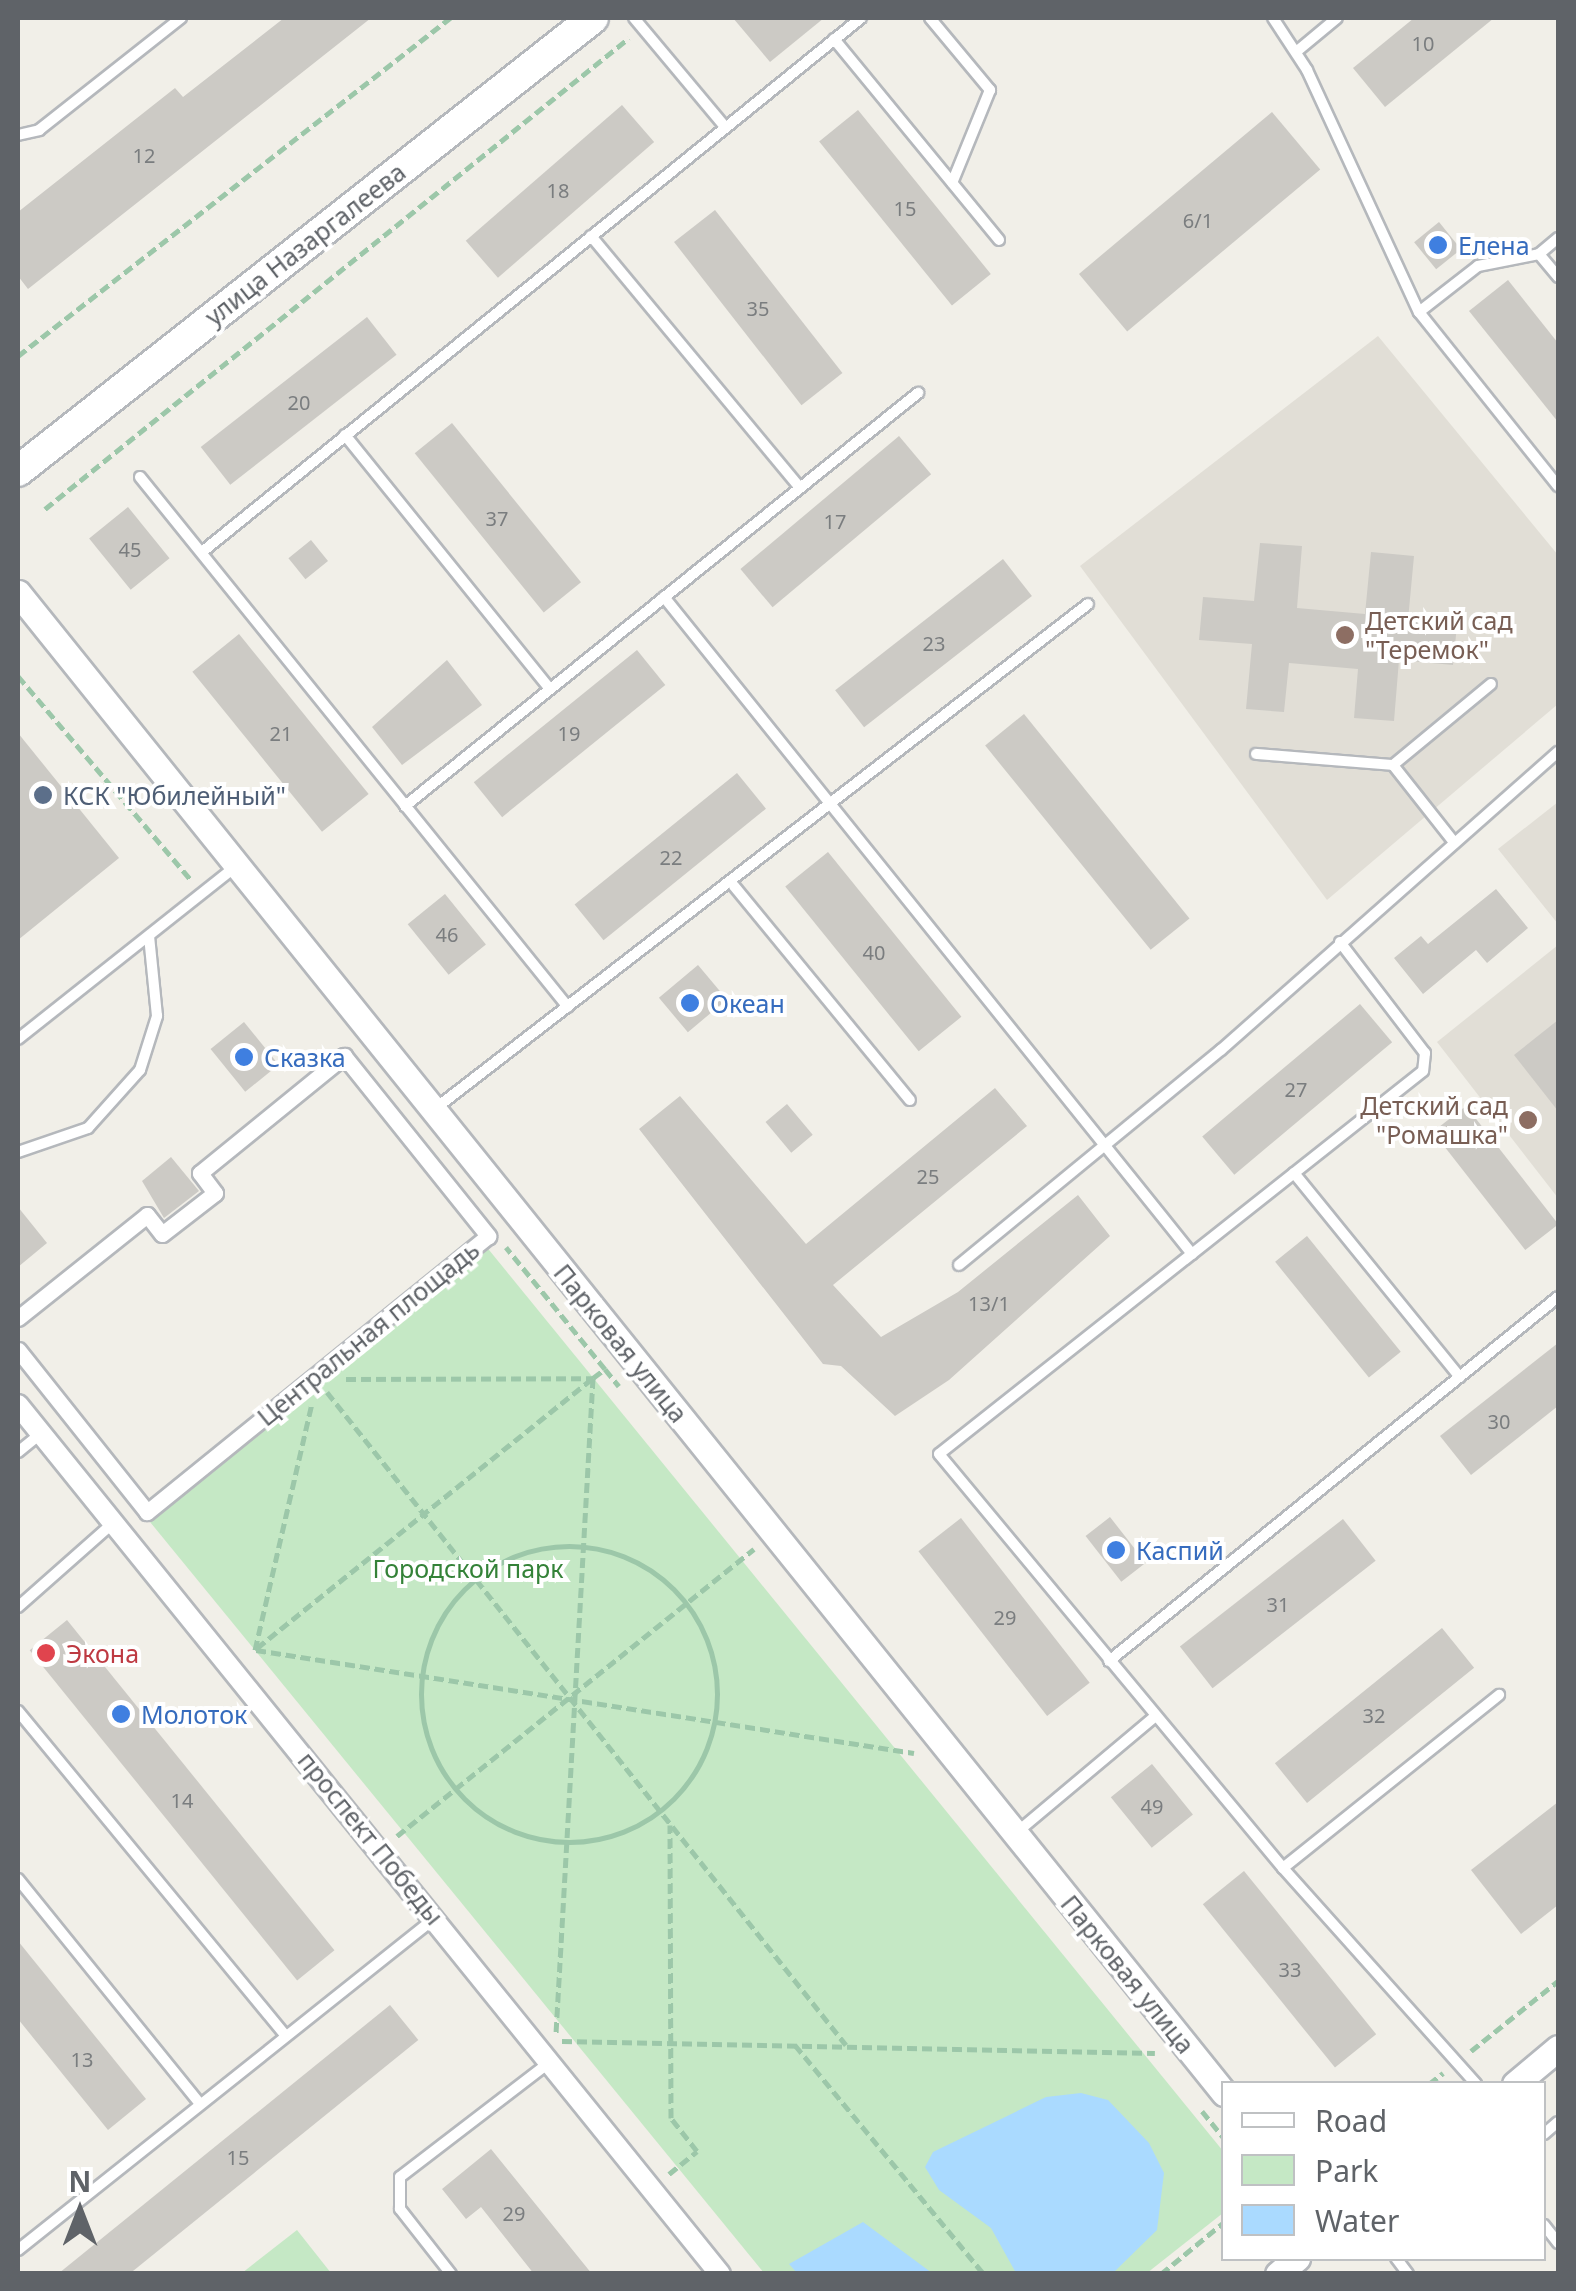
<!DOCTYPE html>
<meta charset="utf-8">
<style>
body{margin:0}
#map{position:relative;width:1576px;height:2291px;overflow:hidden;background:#f1efe8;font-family:"Noto Sans",sans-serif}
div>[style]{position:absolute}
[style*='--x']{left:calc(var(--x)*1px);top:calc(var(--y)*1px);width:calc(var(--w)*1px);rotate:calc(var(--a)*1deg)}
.education>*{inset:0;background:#e1ded6}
.green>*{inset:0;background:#c5e8c5}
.water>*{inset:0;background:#aadaff}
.building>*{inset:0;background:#cccac5;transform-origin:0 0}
.path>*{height:5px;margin-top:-2.5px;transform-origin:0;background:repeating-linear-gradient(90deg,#9cc7a9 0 10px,transparent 0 15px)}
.path>.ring{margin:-2.5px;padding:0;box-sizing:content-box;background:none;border:5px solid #9cc7a9;border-radius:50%}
.roads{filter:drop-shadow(2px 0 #b5b8bc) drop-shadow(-2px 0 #b5b8bc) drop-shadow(0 2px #b5b8bc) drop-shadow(0 -2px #b5b8bc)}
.service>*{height:10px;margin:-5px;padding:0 5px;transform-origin:5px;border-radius:5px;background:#fff}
.pedestrian>*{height:15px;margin:-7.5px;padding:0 7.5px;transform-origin:7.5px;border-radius:7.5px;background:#fff}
.minor>*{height:20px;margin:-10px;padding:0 10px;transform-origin:10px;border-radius:10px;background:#fff}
.tertiary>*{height:25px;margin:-12.5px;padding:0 12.5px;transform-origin:12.5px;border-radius:12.5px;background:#fff}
.secondary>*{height:30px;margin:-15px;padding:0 15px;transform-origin:15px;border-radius:15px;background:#fff}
.dots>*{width:28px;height:28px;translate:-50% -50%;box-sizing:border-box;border:5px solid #fff;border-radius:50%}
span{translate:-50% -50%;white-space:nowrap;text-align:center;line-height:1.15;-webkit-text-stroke:8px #fff;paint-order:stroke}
.number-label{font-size:20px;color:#7a7d7f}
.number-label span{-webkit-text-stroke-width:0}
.street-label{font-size:25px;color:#5f6368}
.shop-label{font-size:25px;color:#366cbe}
.left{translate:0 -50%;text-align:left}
.education-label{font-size:25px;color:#785e54}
.right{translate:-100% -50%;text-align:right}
.service-label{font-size:25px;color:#4e5e75}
.park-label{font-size:25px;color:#348238}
.health-label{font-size:25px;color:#be3a42}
.frame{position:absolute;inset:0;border:20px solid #5f6368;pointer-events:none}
.legend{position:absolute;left:1221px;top:2081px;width:325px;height:180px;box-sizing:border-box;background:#fff;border:2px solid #bfc1c3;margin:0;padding:12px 18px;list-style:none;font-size:30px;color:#5f6368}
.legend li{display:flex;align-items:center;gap:20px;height:50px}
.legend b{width:50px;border:2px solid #bfc1c3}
.north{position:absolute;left:30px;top:2161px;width:100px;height:100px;-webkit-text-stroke:8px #fff;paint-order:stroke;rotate:0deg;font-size:28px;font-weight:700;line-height:40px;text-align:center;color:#5f6368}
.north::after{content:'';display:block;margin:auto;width:35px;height:45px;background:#5f6368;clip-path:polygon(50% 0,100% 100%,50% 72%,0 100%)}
</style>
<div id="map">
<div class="education">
<div style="clip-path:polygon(1378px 336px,1558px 555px,1558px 704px,1327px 900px,1080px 566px)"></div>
<div style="clip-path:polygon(1558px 802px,1558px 924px,1498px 849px)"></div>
<div style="clip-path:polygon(1558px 945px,1558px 1198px,1437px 1042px)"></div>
</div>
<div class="green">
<div style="clip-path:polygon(485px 1245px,1223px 2151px,1223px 2213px,1147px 2273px,764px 2273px,146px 1517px)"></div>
<div style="clip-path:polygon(297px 2230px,331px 2273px,242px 2273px)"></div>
</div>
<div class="water">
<div style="clip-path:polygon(1081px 2093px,1108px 2100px,1149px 2143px,1164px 2173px,1157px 2230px,1113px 2273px,1016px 2273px,991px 2228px,939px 2190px,925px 2167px,933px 2152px,1046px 2097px)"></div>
<div style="clip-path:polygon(863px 2222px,932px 2273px,797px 2273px,789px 2264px)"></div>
</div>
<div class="building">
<div style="clip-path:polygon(284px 18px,371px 18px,28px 289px,18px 276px,18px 212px,175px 88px,183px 97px)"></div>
<div style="clip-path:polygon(733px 18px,824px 18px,770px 62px)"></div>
<div style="clip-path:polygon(1414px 18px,1494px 18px,1385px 107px,1353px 68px)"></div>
<div style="left:622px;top:105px;width:49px;height:207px;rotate:49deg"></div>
<div style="left:858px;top:110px;width:211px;height:50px;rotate:51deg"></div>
<div style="left:1272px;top:112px;width:75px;height:252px;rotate:50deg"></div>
<div style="left:715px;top:210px;width:207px;height:52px;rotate:52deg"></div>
<div style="left:1439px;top:222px;width:35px;height:32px;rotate:51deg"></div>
<div style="clip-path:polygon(1508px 280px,1558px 343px,1558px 422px,1469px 311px)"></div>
<div style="left:367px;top:317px;width:48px;height:211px;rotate:52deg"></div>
<div style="left:452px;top:423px;width:205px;height:48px;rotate:51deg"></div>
<div style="left:899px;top:436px;width:50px;height:207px;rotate:50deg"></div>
<div style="left:128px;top:507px;width:66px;height:50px;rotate:51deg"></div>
<div style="left:311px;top:540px;width:27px;height:29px;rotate:51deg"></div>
<div style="clip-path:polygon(1260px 543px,1302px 546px,1297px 608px,1365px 614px,1371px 552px,1414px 556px,1408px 620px,1457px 625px,1453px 665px,1399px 660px,1394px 721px,1354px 718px,1358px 669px,1289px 663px,1284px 712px,1246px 709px,1252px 644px,1199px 640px,1203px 597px,1254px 601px)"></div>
<div style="left:1003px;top:559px;width:47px;height:213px;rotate:52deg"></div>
<div style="left:239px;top:634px;width:206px;height:60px;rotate:51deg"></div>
<div style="left:637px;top:650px;width:45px;height:210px;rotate:51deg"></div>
<div style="clip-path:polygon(447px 660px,482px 705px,402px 765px,372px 727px)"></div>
<div style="left:1024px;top:714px;width:263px;height:50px;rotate:51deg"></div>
<div style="clip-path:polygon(18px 733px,119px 858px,18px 940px)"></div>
<div style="left:737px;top:773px;width:46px;height:209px;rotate:51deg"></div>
<div style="left:828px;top:852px;width:212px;height:55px;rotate:51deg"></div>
<div style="clip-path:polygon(1496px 889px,1528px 928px,1487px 963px,1476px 950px,1423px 994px,1394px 958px,1421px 936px,1428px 944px)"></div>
<div style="left:445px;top:894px;width:65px;height:48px;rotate:51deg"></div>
<div style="left:698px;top:965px;width:45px;height:51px;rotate:50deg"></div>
<div style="left:1360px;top:1004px;width:50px;height:206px;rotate:50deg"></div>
<div style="clip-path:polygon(1558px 1020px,1558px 1111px,1514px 1055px)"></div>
<div style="left:244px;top:1022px;width:55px;height:43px;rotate:51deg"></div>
<div style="clip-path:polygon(995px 1088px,1027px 1126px,833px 1285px,881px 1337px,958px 1292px,1078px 1195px,1110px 1236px,949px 1380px,895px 1416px,841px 1366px,823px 1364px,639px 1129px,680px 1096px,806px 1244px)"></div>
<div style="left:787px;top:1104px;width:40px;height:28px;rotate:50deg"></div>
<div style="left:1466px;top:1106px;width:150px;height:42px;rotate:52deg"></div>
<div style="clip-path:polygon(171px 1157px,199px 1191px,164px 1218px,142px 1181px)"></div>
<div style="clip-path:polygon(18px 1207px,47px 1243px,18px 1267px)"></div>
<div style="left:1307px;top:1236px;width:149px;height:41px;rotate:51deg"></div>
<div style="clip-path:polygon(1558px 1343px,1558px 1406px,1471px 1475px,1440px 1436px)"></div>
<div style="left:1110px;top:1517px;width:58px;height:31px;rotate:52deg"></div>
<div style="left:961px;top:1518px;width:209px;height:54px;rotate:52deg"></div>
<div style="left:1343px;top:1519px;width:53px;height:207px;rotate:52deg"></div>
<div style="left:67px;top:1620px;width:425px;height:48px;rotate:51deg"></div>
<div style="left:1442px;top:1628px;width:51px;height:215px;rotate:51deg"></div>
<div style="left:1152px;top:1764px;width:65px;height:53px;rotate:51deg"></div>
<div style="clip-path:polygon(1558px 1802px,1558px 1905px,1521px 1934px,1471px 1870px)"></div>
<div style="left:1244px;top:1871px;width:210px;height:53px;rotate:51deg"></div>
<div style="clip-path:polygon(18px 1941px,146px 2099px,108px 2130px,18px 2019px)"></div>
<div style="left:390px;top:2005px;width:45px;height:427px;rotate:51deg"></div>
<div style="clip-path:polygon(491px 2149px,592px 2274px,534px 2274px,481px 2207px,466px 2219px,442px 2189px)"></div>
</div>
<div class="path">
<div style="--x:18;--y:356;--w:549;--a:-38.04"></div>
<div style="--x:45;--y:509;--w:750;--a:-38.89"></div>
<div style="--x:18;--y:676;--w:267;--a:49.7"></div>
<div style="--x:605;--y:1369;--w:22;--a:51"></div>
<div style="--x:346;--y:1379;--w:247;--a:-0.2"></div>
<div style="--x:593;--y:1378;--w:15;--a:-37"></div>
<div style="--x:605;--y:1369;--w:157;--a:-129.1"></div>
<div style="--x:327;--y:1392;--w:834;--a:51.52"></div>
<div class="ring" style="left:421px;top:1546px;width:291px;height:291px"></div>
<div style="--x:257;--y:1648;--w:431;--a:-38.8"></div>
<div style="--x:593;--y:1378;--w:656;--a:93.23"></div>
<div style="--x:255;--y:1650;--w:253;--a:-77"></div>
<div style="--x:256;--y:1650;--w:666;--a:8.9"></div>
<div style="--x:397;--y:1836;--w:458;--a:-38.8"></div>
<div style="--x:562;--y:2041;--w:593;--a:1.16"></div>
<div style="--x:795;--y:2045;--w:297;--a:50.5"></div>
<div style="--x:1471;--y:2051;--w:112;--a:-38.8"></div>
<div style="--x:1429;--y:2084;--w:18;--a:-38"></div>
<div style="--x:1202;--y:2111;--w:35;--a:51"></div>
<div style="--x:669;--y:2174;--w:36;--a:-39"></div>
<div style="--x:697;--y:2151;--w:42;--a:-128.2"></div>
<div style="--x:671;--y:2118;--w:293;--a:-90.2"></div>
<div style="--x:1161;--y:2274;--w:82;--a:-39.5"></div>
</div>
<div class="roads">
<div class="service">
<div style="--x:634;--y:18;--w:142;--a:50.1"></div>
<div style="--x:930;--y:18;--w:94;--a:50.2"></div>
<div style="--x:990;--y:90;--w:100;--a:112.2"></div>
<div style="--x:1273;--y:18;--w:62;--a:56.8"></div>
<div style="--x:1307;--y:70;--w:267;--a:65.2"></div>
<div style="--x:1419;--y:312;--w:223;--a:51.4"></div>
<div style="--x:834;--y:39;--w:260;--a:50.6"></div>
<div style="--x:1296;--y:52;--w:53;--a:-39.7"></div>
<div style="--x:18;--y:135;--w:22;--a:-13"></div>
<div style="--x:39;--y:130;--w:181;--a:-38.3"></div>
<div style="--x:591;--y:236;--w:327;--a:50.3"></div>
<div style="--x:1558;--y:238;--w:25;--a:140"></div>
<div style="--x:1539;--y:254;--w:30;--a:50"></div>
<div style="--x:1419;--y:312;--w:75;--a:-37.9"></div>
<div style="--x:1478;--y:266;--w:62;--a:-11.1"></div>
<div style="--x:345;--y:435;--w:326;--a:51.1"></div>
<div style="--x:140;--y:477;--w:681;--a:51.08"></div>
<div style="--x:202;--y:552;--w:848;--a:-39.02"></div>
<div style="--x:664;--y:597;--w:843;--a:51.21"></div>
<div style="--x:1256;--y:754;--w:137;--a:4.6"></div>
<div style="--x:1393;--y:765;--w:97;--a:51.7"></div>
<div style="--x:1393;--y:765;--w:127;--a:-39.6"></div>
<div style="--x:405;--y:806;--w:659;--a:-38.84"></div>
<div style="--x:734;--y:886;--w:277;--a:50.6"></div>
<div style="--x:1340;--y:942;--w:140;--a:52.6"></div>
<div style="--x:1425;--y:1053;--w:18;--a:96"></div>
<div style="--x:1423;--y:1071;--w:617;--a:141.64"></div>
<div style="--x:939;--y:1454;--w:538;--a:50.28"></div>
<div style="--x:1283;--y:1868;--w:290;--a:48.2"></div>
<div style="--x:18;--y:1039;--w:278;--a:-38.4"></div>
<div style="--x:436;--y:1108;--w:824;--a:-37.7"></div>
<div style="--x:18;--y:1152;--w:74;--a:-18.9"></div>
<div style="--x:88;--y:1128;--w:78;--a:-48.1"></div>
<div style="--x:140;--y:1070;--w:57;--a:-72.5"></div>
<div style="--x:157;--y:1016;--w:80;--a:-95.7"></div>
<div style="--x:1294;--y:1173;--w:263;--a:50.9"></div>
<div style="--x:959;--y:1265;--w:339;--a:-39.4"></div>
<div style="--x:1221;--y:1050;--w:450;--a:-41.5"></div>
<div style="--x:18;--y:1452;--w:28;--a:-39"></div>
<div style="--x:18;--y:1607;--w:128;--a:-41.5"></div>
<div style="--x:1109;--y:1661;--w:578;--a:-39.03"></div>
<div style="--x:18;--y:1711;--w:421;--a:50.5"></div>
<div style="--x:1016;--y:1833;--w:180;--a:-40"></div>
<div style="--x:1283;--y:1868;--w:277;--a:-38.7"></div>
<div style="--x:18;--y:1879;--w:289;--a:51"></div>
<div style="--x:1544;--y:2134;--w:18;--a:-41"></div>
<div style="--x:1544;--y:2225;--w:23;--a:52"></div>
<div style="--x:18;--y:2250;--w:533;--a:-38.53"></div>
<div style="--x:1396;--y:2258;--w:20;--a:53"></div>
<div style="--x:451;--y:2274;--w:83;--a:-128.1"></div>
<div style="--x:400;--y:2209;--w:32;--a:-90"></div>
<div style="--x:400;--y:2177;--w:189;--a:-37.5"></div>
</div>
<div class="pedestrian">
<div style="--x:18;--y:1318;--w:165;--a:-38.6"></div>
<div style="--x:147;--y:1215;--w:24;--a:52"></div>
<div style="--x:162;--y:1234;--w:67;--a:-37.7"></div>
<div style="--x:215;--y:1193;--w:25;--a:-127"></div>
<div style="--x:200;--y:1173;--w:186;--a:-39.1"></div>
<div style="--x:344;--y:1056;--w:231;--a:51.3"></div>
<div style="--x:488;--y:1236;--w:439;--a:141"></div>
<div style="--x:147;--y:1512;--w:207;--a:-128.5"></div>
</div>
<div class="minor">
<div style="--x:18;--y:1405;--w:1117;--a:51.07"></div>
</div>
<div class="tertiary">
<div style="--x:18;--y:593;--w:1925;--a:51.2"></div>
<div style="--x:1515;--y:2084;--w:56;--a:-39.9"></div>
<div style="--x:1278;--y:2274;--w:25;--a:-40"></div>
</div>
<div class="secondary">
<div style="--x:18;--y:471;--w:732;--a:-38.23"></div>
</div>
</div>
<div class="dots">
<div style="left:1438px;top:245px;background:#3f7fe0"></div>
<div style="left:1345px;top:635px;background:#8d6e63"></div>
<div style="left:43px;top:795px;background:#5c6f8a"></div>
<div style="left:690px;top:1003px;background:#3f7fe0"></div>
<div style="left:244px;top:1057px;background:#3f7fe0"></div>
<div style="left:1528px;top:1120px;background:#8d6e63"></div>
<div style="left:1116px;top:1550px;background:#3f7fe0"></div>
<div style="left:46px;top:1653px;background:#e0444e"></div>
<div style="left:121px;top:1714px;background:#3f7fe0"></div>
</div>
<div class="number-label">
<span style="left:1423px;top:43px">10</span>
<span style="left:144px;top:155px">12</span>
<span style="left:558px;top:190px">18</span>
<span style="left:905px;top:208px">15</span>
<span style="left:1198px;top:220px">6/1</span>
<span style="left:758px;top:308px">35</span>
<span style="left:299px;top:402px">20</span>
<span style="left:497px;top:518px">37</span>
<span style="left:835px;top:521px">17</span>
<span style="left:130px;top:549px">45</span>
<span style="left:934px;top:643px">23</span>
<span style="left:281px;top:733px">21</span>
<span style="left:569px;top:733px">19</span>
<span style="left:671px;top:857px">22</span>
<span style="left:447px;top:934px">46</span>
<span style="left:874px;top:952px">40</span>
<span style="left:1296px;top:1089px">27</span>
<span style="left:928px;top:1176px">25</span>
<span style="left:989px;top:1303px">13/1</span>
<span style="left:1499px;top:1421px">30</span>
<span style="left:1278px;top:1604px">31</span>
<span style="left:1005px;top:1617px">29</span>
<span style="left:1374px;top:1715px">32</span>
<span style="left:182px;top:1800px">14</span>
<span style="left:1152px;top:1806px">49</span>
<span style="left:1290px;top:1969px">33</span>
<span style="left:82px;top:2059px">13</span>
<span style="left:238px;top:2157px">15</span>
<span style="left:514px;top:2213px">29</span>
</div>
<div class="street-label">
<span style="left:305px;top:244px;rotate:-38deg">улица Назаргалеева</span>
<span style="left:368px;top:1333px;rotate:-39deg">Центральная площадь</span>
<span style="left:621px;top:1343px;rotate:51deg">Парковая улица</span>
<span style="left:371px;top:1838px;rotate:51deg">проспект Победы</span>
<span style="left:1128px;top:1974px;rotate:51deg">Парковая улица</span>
</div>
<div class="shop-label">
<span class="left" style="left:1458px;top:245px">Елена</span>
<span class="left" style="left:710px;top:1003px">Океан</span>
<span class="left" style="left:264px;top:1057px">Сказка</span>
<span class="left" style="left:1136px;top:1550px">Каспий</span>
<span class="left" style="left:141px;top:1714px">Молоток</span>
</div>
<div class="education-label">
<span class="left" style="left:1365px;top:635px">Детский сад<br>"Теремок"</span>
<span class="right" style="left:1508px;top:1120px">Детский сад<br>"Ромашка"</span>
</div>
<div class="service-label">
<span class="left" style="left:63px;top:795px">КСК "Юбилейный"</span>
</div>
<div class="park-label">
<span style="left:468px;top:1568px">Городской парк</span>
</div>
<div class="health-label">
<span class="left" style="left:66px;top:1653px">Экона</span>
</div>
<div class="frame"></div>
<ul class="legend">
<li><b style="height:12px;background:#fff"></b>Road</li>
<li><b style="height:28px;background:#c5e8c5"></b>Park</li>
<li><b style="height:28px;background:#aadaff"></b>Water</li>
</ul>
<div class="north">N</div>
</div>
